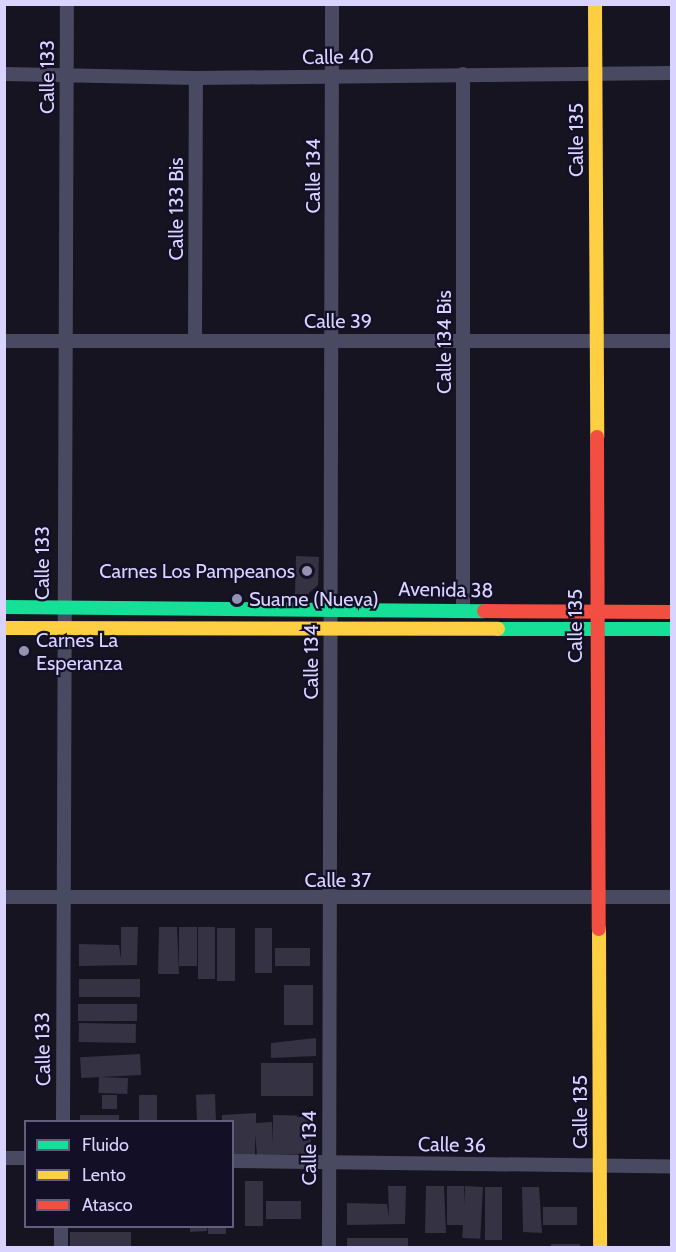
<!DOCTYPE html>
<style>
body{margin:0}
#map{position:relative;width:676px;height:1252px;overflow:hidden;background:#161421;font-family:Cabin,sans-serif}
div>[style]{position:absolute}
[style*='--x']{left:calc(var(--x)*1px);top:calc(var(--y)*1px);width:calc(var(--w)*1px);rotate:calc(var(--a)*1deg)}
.building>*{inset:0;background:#343243;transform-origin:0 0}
.street>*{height:14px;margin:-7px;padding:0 7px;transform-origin:7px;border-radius:7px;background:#4a4962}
.fast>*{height:14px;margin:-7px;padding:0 7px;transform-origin:7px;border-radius:7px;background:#16e098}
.slow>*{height:14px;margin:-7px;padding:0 7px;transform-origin:7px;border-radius:7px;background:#ffcf43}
.jam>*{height:14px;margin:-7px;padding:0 7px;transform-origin:7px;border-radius:7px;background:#f24e42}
.dots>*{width:16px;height:16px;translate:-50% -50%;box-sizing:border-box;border:3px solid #130f26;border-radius:50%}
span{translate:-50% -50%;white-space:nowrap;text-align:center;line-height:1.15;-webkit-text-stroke:4.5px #130f26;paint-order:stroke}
.street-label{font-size:20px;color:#d9d4ff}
.poi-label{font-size:20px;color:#d9d4ff}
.right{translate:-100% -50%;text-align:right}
.left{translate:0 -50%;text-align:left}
.frame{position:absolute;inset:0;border:6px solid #d9d4ff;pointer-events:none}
.legend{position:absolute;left:24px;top:1120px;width:210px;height:108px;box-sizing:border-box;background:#130f26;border:2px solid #625e7d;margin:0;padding:8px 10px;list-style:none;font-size:18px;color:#d9d4ff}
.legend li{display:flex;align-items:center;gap:12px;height:30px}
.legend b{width:30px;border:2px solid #625e7d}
</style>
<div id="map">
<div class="building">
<div style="clip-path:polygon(296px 556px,319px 557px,318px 585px,308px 594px,295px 594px)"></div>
<div style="clip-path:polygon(121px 927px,138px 927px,137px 965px,79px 966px,79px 944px,119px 945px,121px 959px)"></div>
<div style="clip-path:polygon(159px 927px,177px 927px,179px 974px,158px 974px)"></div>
<div style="left:179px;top:927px;width:18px;height:39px"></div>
<div style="left:198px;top:927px;width:17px;height:52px"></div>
<div style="left:217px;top:928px;width:18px;height:53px"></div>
<div style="left:255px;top:928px;width:17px;height:45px"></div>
<div style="left:275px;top:948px;width:35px;height:18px"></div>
<div style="left:79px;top:979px;width:61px;height:18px"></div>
<div style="left:284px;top:985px;width:29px;height:40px"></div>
<div style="left:78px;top:1004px;width:59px;height:17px"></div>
<div style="left:79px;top:1023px;width:57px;height:19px;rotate:1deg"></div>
<div style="clip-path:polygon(316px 1038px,316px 1056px,271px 1058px,271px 1043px)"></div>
<div style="left:140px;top:1054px;width:21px;height:60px;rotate:87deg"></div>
<div style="left:313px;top:1063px;width:33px;height:52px;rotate:90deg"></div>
<div style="left:99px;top:1077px;width:29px;height:16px;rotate:2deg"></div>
<div style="left:215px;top:1094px;width:28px;height:19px;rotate:88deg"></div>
<div style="left:117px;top:1095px;width:14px;height:15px;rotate:90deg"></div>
<div style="left:139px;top:1095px;width:18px;height:27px"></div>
<div style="clip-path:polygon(256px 1113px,256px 1123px,272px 1122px,273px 1144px,273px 1115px,310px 1116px,311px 1154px,257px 1155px,255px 1134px,255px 1155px,232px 1156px,232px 1122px,222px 1122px,222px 1115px)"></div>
<div style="left:80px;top:1115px;width:39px;height:7px"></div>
<div style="left:245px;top:1181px;width:18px;height:45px"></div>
<div style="clip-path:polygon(388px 1186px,406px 1186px,405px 1224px,347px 1225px,347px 1203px,387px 1204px,389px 1218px)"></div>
<div style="clip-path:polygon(426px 1186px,444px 1186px,446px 1233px,425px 1233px)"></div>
<div style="left:447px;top:1186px;width:17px;height:39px"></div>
<div style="left:465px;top:1186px;width:18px;height:52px;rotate:3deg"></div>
<div style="left:485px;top:1187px;width:17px;height:53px"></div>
<div style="clip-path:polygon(522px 1187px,539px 1187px,542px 1233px,523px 1232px)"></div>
<div style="left:266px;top:1201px;width:35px;height:18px"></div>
<div style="left:543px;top:1207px;width:34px;height:18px"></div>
<div style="clip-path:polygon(190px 1226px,207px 1226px,207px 1231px,190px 1232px)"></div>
<div style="left:208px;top:1226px;width:18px;height:8px"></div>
<div style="left:70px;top:1232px;width:61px;height:16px"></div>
<div style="left:347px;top:1238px;width:61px;height:10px"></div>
<div style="left:551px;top:1244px;width:29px;height:4px"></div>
</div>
<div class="street">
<div style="--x:4;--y:74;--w:192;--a:1.2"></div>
<div style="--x:196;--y:78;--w:476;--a:-0.6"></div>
<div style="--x:195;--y:339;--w:261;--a:-89.8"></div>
<div style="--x:4;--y:341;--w:668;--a:0"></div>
<div style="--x:463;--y:610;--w:536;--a:-90"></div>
<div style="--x:4;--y:897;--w:668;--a:0"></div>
<div style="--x:63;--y:1122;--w:1118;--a:-89.8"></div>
<div style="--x:4;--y:1158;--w:22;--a:0"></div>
<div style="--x:232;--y:1161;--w:440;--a:0.7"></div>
<div style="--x:61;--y:1248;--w:22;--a:-90"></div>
<div style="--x:329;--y:1248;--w:1244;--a:-89.86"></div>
</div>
<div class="fast">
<div style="--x:4;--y:607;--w:480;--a:0.5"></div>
<div style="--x:498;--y:629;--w:174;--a:0"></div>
</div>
<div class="slow">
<div style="--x:595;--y:4;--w:433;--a:89.7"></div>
<div style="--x:4;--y:628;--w:494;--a:0.1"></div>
<div style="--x:599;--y:929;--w:319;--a:89.8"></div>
</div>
<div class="jam">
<div style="--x:597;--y:437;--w:492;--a:89.8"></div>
<div style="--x:484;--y:611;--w:188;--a:0.3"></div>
</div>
<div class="dots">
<div style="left:307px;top:571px;background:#9591b1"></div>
<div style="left:237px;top:599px;background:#9591b1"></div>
<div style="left:24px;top:651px;background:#9591b1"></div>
</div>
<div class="street-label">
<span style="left:338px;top:57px;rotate:-1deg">Calle 40</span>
<span style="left:47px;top:77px;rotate:-90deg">Calle 133</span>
<span style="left:576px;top:140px;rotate:-90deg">Calle 135</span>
<span style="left:313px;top:176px;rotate:-90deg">Calle 134</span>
<span style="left:176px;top:209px;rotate:-90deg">Calle 133 Bis</span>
<span style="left:338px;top:321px">Calle 39</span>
<span style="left:444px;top:342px;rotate:-90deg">Calle 134 Bis</span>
<span style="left:42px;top:563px;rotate:-90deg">Calle 133</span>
<span style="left:446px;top:590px;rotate:1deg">Avenida 38</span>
<span style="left:575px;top:626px;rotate:-90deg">Calle 135</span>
<span style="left:311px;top:662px;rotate:-90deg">Calle 134</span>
<span style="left:338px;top:880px">Calle 37</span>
<span style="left:43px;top:1049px;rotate:-91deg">Calle 133</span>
<span style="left:580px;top:1112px;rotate:-90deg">Calle 135</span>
<span style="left:452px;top:1145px;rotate:1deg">Calle 36</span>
<span style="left:309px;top:1148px;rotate:-90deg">Calle 134</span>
</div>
<div class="poi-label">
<span class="right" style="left:295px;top:571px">Carnes Los Pampeanos</span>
<span class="left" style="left:249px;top:599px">Suame (Nueva)</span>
<span class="left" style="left:36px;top:652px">Carnes La<br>Esperanza</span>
</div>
<div class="frame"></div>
<ul class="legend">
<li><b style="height:8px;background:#16e098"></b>Fluido</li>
<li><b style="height:8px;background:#ffcf43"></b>Lento</li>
<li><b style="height:8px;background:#f24e42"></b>Atasco</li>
</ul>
</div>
